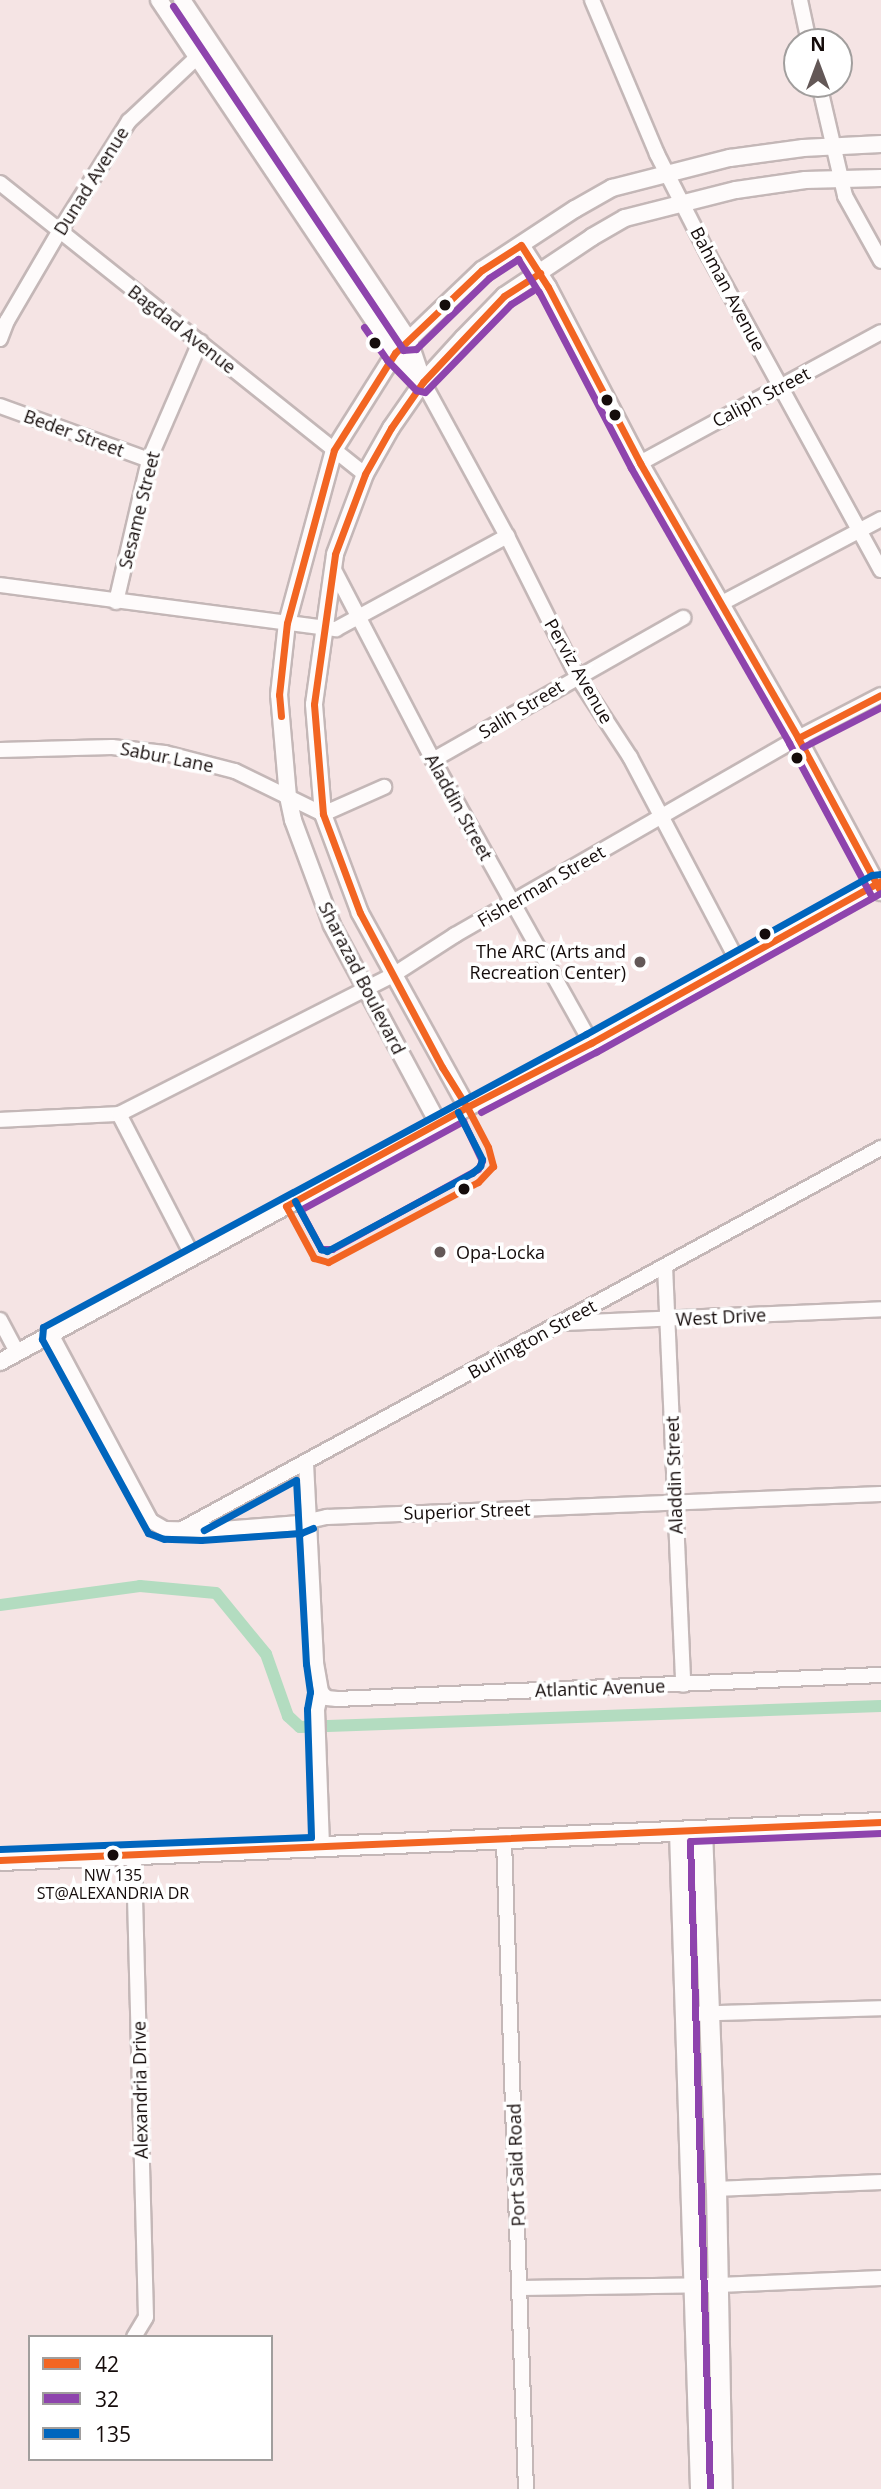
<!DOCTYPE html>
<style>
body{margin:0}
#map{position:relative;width:881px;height:2489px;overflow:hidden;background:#f5e4e4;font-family:"Open Sans",sans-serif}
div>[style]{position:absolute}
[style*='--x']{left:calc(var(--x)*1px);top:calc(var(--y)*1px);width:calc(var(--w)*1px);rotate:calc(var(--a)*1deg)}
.canal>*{height:12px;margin:-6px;padding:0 6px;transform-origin:6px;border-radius:6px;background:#b3dcc0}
.roads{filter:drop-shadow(2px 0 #c4b7b7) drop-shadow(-2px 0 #c4b7b7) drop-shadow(0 2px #c4b7b7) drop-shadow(0 -2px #c4b7b7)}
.minor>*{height:14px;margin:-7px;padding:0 7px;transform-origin:7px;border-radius:7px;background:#fefbfb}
.tertiary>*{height:16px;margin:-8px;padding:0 8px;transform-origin:8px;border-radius:8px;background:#fefbfb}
.secondary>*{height:19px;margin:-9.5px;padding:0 9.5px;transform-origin:9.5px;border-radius:9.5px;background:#fefbfb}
.bus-1>*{height:7px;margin:-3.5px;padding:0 3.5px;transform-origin:3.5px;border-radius:3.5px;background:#f26522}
.bus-2>*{height:7px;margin:-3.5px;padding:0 3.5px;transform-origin:3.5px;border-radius:3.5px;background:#8e44ad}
.bus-3>*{height:7px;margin:-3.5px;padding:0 3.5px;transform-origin:3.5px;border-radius:3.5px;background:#0065bd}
.dots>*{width:19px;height:19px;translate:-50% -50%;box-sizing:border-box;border:4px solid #fff;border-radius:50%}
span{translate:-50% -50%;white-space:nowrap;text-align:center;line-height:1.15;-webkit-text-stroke:7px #fff;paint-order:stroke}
.bus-label{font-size:16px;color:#150c0b}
.street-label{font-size:18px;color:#150c0b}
.poi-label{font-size:18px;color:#150c0b}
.right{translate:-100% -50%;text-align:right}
.left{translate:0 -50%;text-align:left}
.legend{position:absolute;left:28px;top:2335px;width:245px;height:126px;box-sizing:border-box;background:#fff;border:2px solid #a19e9d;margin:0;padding:9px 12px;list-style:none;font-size:21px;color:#150c0b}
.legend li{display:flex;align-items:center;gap:14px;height:35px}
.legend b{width:35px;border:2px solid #a19e9d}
.north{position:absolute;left:783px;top:28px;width:70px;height:70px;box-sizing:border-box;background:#fff;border:2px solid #a19e9d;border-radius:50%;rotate:0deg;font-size:19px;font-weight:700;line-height:28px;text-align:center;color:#150c0b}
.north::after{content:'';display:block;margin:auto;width:24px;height:32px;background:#635857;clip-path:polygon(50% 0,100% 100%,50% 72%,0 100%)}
</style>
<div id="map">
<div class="canal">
<div style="--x:0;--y:1605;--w:141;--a:-7.7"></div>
<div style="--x:140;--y:1586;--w:76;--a:5.3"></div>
<div style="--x:216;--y:1593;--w:79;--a:50.7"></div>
<div style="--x:266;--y:1654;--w:66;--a:70.5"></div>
<div style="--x:288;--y:1716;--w:16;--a:43"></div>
<div style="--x:300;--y:1727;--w:581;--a:-2.07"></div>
</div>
<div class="roads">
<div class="minor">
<div style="--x:592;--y:0;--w:167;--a:67.1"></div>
<div style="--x:657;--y:154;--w:114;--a:63"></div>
<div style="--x:709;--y:256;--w:358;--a:61.3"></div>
<div style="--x:800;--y:0;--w:43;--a:77.9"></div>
<div style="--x:819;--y:84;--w:115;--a:76.9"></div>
<div style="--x:845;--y:196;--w:74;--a:61"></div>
<div style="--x:0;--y:183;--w:467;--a:38.6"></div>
<div style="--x:0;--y:339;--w:19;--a:-69"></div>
<div style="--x:7;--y:321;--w:103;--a:-59.7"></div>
<div style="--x:59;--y:232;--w:131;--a:-57.8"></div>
<div style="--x:129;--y:121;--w:112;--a:-43.2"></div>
<div style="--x:423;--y:382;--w:175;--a:61.4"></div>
<div style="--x:507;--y:536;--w:157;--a:63.4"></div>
<div style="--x:577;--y:676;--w:97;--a:56.8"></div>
<div style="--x:630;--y:757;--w:229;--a:62.2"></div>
<div style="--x:0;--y:406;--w:158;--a:19.9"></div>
<div style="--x:640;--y:463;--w:274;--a:-28.5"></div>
<div style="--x:333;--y:568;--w:216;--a:62.5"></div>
<div style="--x:433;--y:760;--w:324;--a:60.8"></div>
<div style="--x:0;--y:585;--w:339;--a:7.5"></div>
<div style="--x:336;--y:629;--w:195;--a:-28.5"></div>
<div style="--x:116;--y:602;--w:146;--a:-76.9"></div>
<div style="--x:149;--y:460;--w:129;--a:-66.6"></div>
<div style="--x:722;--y:603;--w:180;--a:-27.8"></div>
<div style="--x:0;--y:750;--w:112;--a:-1.5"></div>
<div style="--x:112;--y:747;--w:53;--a:6.5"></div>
<div style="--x:165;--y:753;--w:72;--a:14.4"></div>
<div style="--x:235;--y:771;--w:98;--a:26"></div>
<div style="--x:323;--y:814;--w:67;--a:-23.9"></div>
<div style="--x:433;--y:760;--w:288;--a:-29.6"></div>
<div style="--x:119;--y:1114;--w:161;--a:62.6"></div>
<div style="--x:0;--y:1120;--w:119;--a:-2.9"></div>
<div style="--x:119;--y:1114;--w:307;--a:-26.9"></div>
<div style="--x:393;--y:975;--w:74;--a:-32.8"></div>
<div style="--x:455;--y:935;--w:396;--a:-29.9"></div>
<div style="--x:798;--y:738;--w:93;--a:-27.4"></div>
<div style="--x:665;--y:1266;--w:419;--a:87.5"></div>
<div style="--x:0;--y:1320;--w:36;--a:62"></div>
<div style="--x:566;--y:1323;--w:315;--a:-2.5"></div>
<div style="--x:51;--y:1334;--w:212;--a:61.9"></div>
<div style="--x:151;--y:1521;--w:16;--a:30"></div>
<div style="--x:165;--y:1529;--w:44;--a:1.3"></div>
<div style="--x:209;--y:1530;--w:91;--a:-4.4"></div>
<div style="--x:300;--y:1523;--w:28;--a:-13"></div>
<div style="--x:327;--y:1517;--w:554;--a:-2.38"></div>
<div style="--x:306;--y:1463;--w:200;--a:87.1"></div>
<div style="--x:316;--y:1663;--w:29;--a:80"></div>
<div style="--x:321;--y:1692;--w:17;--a:103"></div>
<div style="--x:317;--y:1709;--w:138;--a:87.9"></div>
<div style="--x:184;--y:1528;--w:794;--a:-28.6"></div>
<div style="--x:321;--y:1692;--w:8;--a:45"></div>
<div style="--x:327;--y:1698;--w:10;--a:6"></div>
<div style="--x:337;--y:1699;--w:545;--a:-2.53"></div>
<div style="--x:504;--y:1841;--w:648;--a:88.06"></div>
<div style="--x:684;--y:2014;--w:197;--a:-1.7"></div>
<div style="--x:716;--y:2189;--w:165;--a:-2.4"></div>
<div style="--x:521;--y:2288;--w:198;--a:-0.9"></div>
<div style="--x:719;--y:2285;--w:162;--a:-2.5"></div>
<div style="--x:134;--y:2337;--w:23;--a:-59"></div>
<div style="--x:146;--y:2317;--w:463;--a:-91.5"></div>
</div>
<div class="tertiary">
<div style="--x:159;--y:0;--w:425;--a:56.2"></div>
<div style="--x:395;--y:353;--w:40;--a:46"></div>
<div style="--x:182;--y:0;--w:410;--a:56.3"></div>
<div style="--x:409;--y:341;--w:37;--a:71"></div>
<div style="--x:521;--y:245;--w:50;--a:57.3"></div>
<div style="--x:548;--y:287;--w:199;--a:62.4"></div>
<div style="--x:640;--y:463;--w:317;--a:60.1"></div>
<div style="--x:798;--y:738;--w:175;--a:61.7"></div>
<div style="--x:467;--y:1107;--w:222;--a:-118.9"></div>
<div style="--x:360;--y:913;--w:106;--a:-110.5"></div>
<div style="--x:323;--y:814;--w:110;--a:-94.7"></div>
<div style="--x:314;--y:704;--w:151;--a:-82"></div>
<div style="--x:335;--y:554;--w:85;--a:-69.4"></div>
<div style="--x:365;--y:474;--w:53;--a:-60.5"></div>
<div style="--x:391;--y:428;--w:56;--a:-55.2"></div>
<div style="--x:423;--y:382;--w:59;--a:-47.7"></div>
<div style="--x:463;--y:338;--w:59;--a:-45.7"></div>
<div style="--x:504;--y:296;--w:106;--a:-33.8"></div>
<div style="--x:592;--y:237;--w:38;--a:-30"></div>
<div style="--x:625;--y:218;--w:114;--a:-14.2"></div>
<div style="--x:736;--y:190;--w:70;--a:-8.2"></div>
<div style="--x:805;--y:180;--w:76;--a:-1.5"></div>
<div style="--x:438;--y:1123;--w:225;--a:-118.2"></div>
<div style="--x:332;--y:925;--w:112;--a:-110.4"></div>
<div style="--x:293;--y:820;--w:24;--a:-102"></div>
<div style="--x:288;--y:797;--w:102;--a:-95"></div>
<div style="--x:279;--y:695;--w:72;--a:-83.7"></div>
<div style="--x:287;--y:623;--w:179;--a:-74.8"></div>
<div style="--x:334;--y:450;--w:115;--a:-57.8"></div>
<div style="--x:395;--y:353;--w:120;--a:-43.7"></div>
<div style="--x:482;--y:270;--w:111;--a:-33.3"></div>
<div style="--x:575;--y:209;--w:43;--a:-29.6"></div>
<div style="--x:612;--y:188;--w:122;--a:-14.3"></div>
<div style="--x:730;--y:158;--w:74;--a:-7.8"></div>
<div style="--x:803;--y:148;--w:78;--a:-2.9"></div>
<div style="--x:0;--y:1362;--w:499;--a:-28.6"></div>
<div style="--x:438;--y:1123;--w:173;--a:-27.6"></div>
<div style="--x:591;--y:1043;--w:332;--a:-29.2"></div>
</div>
<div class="secondary">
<div style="--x:702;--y:1830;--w:359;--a:87.8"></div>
<div style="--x:716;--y:2189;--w:300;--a:88.9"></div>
<div style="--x:679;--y:1831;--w:658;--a:88.17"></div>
<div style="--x:0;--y:1860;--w:882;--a:-2.47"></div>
</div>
</div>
<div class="bus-1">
<div style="--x:281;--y:716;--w:21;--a:-95"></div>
<div style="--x:279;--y:695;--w:72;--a:-83.7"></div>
<div style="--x:287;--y:623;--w:179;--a:-74.8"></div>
<div style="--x:334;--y:450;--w:115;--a:-57.8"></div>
<div style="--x:395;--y:353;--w:120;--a:-43.7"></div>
<div style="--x:482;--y:270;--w:46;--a:-32.7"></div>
<div style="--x:521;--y:245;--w:50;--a:57.3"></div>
<div style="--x:548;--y:287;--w:199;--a:62.4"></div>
<div style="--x:640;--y:463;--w:317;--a:60.1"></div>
<div style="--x:798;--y:738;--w:175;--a:61.7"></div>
<div style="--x:798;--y:738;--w:93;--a:-27.4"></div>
<div style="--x:467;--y:1107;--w:45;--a:62.3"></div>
<div style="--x:488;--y:1147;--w:20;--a:75"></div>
<div style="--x:493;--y:1166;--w:22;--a:133"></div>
<div style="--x:478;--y:1182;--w:170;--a:151.9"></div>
<div style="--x:328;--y:1262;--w:15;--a:-164"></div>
<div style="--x:314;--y:1258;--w:59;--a:-118.3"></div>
<div style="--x:286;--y:1206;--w:206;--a:-28.7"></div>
<div style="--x:467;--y:1107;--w:47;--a:-122"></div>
<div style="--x:442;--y:1067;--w:174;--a:-118"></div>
<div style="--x:360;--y:913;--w:106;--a:-110.5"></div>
<div style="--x:323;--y:814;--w:110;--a:-94.7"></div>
<div style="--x:314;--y:704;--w:151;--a:-82"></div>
<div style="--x:335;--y:554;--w:85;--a:-69.4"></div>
<div style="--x:365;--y:474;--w:53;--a:-60.5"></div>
<div style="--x:391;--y:428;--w:56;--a:-55.2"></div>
<div style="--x:423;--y:382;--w:118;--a:-46.7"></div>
<div style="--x:504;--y:296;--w:43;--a:-32.6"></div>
<div style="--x:467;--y:1107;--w:140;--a:-27.3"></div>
<div style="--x:591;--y:1043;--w:332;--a:-29.2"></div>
<div style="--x:0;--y:1860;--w:882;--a:-2.47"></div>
</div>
<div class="bus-2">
<div style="--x:173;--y:6;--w:414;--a:56.2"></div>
<div style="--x:403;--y:350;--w:13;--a:-4"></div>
<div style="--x:416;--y:349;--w:102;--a:-44.2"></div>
<div style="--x:489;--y:278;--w:35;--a:-33"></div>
<div style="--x:518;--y:259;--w:39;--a:58"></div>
<div style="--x:539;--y:292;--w:199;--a:62.4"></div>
<div style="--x:631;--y:468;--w:317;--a:60.1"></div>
<div style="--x:789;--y:743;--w:175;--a:61.7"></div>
<div style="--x:364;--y:327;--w:40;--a:55.1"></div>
<div style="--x:387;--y:360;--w:42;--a:46"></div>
<div style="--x:416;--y:390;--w:9;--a:13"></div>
<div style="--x:425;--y:392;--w:123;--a:-45.7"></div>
<div style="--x:511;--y:304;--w:25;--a:-32"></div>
<div style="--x:803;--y:747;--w:88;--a:-27.1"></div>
<div style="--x:481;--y:1112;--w:130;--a:-27.6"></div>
<div style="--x:596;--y:1052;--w:326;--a:-29.2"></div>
<div style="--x:463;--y:1121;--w:44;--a:64.6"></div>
<div style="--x:482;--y:1161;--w:9;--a:117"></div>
<div style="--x:478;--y:1169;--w:166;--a:151.3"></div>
<div style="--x:332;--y:1249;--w:11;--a:180"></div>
<div style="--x:321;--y:1249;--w:44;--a:-118.3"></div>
<div style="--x:300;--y:1210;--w:186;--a:-28.6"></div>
<div style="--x:710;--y:2489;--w:648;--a:-91.77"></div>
<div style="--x:690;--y:1841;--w:191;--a:-2.4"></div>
</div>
<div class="bus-3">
<div style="--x:295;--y:1201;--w:55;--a:61.6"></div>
<div style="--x:321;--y:1249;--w:6;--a:18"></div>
<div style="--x:327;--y:1251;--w:165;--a:-28.3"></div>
<div style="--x:472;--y:1173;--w:11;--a:-41"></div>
<div style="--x:480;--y:1166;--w:7;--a:-74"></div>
<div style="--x:482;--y:1159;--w:53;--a:-117.1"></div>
<div style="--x:313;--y:1528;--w:13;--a:157"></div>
<div style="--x:301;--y:1533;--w:100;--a:176"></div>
<div style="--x:201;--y:1540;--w:37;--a:-178"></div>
<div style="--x:164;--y:1539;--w:17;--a:-159"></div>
<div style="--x:148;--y:1533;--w:221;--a:-118.7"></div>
<div style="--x:42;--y:1339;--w:12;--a:-85"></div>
<div style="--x:43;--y:1327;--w:617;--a:-28.35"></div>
<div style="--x:586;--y:1034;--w:327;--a:-29.1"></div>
<div style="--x:872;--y:875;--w:9;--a:-6"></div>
<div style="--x:0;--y:1849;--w:311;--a:-2.2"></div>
<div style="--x:311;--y:1837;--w:128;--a:-91.8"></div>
<div style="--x:307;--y:1709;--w:17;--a:-80"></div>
<div style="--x:310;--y:1692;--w:28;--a:-98"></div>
<div style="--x:306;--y:1664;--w:184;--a:-93.1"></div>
<div style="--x:296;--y:1480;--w:105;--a:151.5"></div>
</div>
<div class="dots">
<div style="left:445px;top:305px;background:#150c0b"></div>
<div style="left:375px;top:343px;background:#150c0b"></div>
<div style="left:607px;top:400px;background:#150c0b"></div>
<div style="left:615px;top:415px;background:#150c0b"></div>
<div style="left:797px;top:758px;background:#150c0b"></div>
<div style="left:765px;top:934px;background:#150c0b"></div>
<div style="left:640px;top:962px;background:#635857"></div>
<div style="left:464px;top:1189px;background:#150c0b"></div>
<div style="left:440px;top:1252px;background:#635857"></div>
<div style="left:113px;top:1855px;background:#150c0b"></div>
</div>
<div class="bus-label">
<span style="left:113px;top:1884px">NW 135<br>ST@ALEXANDRIA DR</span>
</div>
<div class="street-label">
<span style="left:91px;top:181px;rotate:-58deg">Dunad Avenue</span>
<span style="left:728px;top:289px;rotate:62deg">Bahman Avenue</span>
<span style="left:182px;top:329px;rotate:38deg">Bagdad Avenue</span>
<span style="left:761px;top:397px;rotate:-28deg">Caliph Street</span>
<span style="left:74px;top:433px;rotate:20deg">Beder Street</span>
<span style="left:139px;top:510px;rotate:-76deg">Sesame Street</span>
<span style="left:579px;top:671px;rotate:60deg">Perviz Avenue</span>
<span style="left:521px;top:709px;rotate:-31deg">Salih Street</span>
<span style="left:167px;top:757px;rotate:11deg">Sabur Lane</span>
<span style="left:459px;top:807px;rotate:61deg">Aladdin Street</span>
<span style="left:541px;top:886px;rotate:-30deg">Fisherman Street</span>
<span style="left:362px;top:978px;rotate:63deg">Sharazad Boulevard</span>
<span style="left:721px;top:1317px;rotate:-3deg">West Drive</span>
<span style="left:532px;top:1339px;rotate:-29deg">Burlington Street</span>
<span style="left:674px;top:1475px;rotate:-92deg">Aladdin Street</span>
<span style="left:467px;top:1511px;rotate:-2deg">Superior Street</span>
<span style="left:600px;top:1688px;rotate:-2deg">Atlantic Avenue</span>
<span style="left:140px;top:2090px;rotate:-91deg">Alexandria Drive</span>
<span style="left:516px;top:2165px;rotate:-92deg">Port Said Road</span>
</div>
<div class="poi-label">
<span class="right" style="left:626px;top:962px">The ARC (Arts and<br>Recreation Center)</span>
<span class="left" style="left:456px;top:1252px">Opa-Locka</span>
</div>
<ul class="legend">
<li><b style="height:9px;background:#f26522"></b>42</li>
<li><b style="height:9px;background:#8e44ad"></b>32</li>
<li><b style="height:9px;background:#0065bd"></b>135</li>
</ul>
<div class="north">N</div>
</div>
